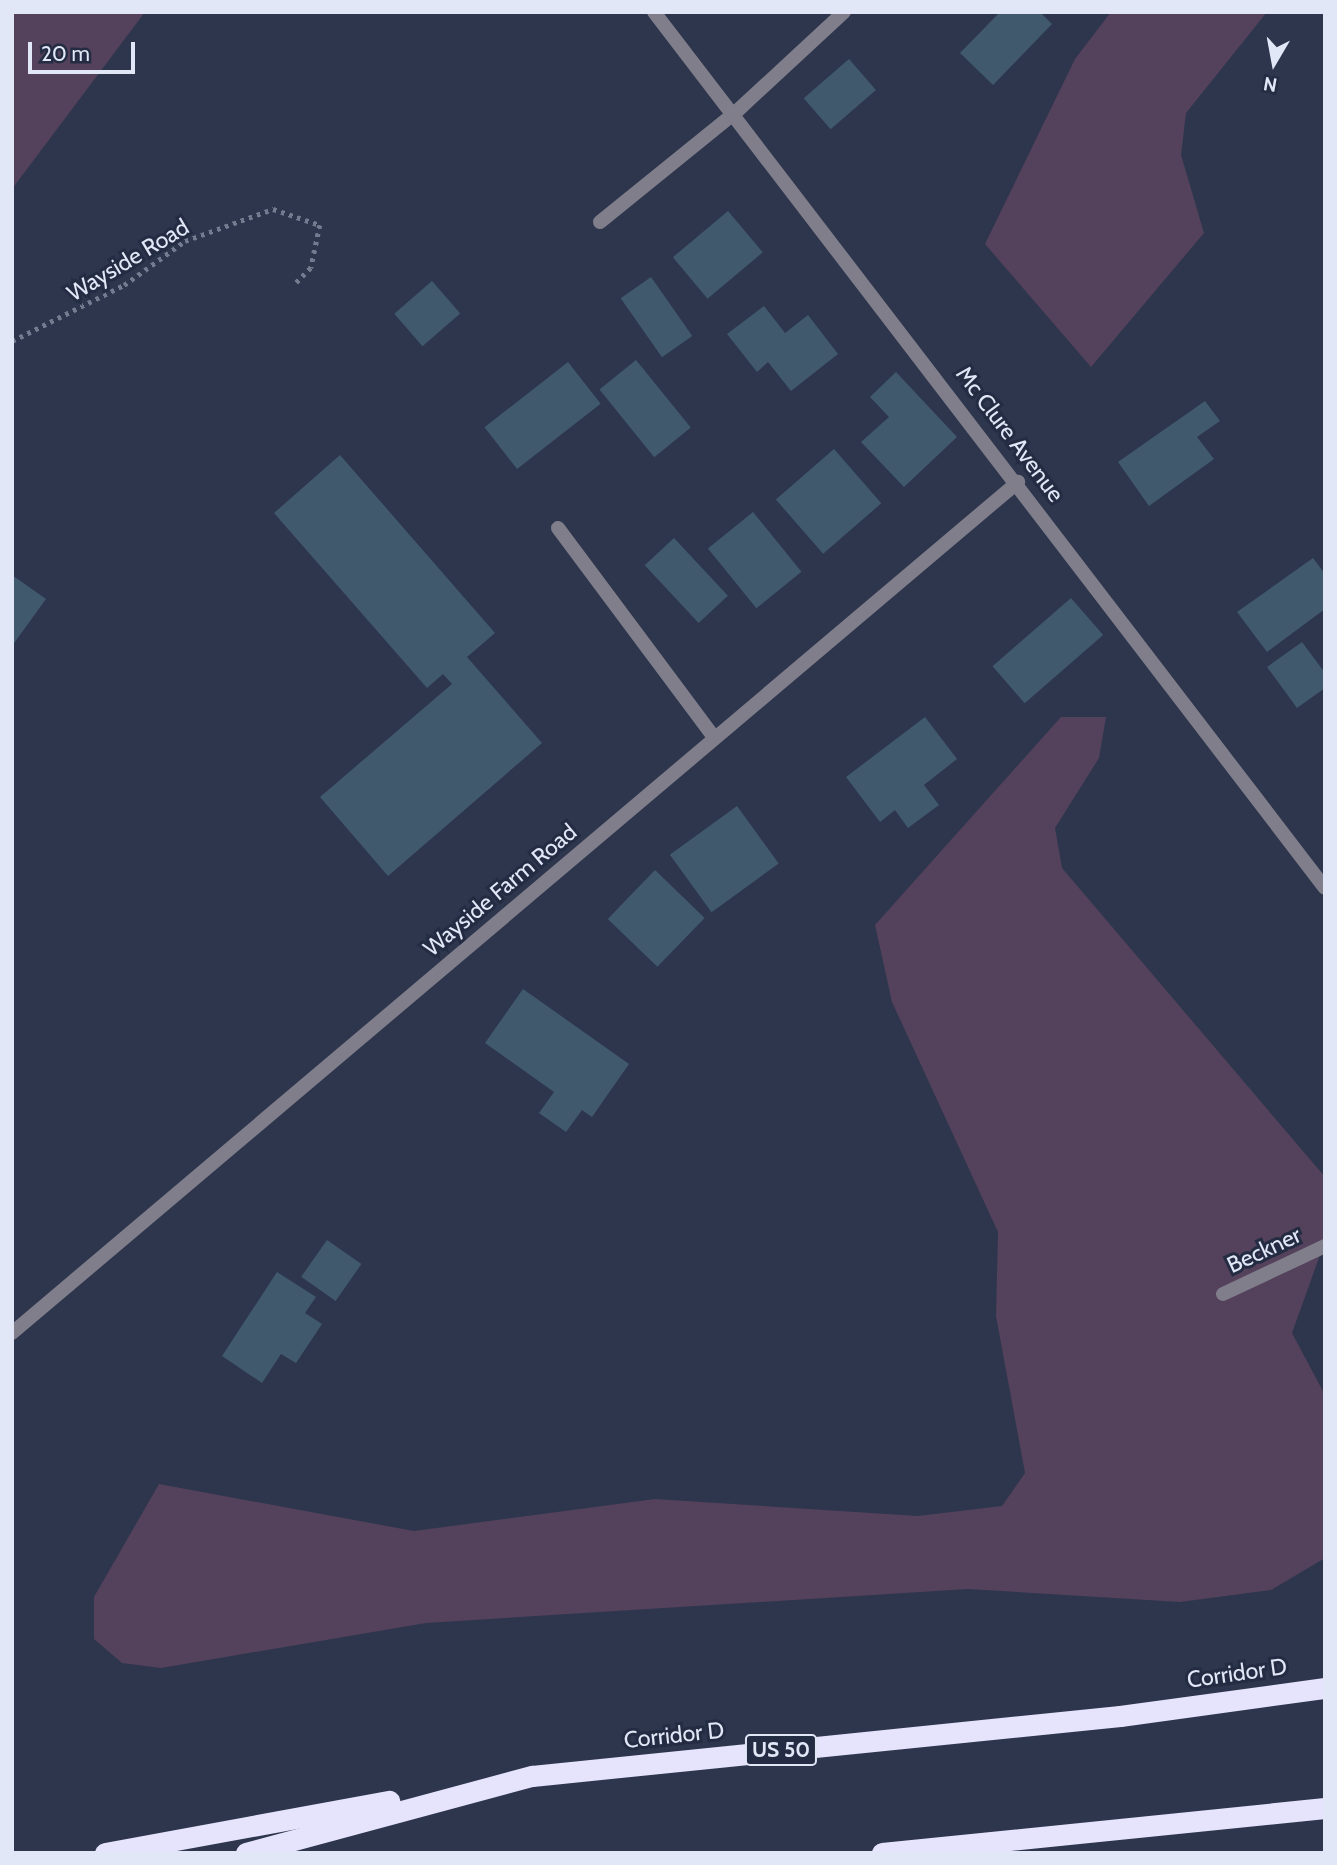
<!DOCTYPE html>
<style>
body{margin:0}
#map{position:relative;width:1337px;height:1865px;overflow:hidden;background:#2d364d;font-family:Cabin,sans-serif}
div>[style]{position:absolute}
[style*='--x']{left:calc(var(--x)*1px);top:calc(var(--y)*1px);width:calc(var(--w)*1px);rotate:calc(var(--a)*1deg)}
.green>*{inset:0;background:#54415c}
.building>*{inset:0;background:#41596c;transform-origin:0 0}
.path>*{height:4.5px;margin-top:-2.25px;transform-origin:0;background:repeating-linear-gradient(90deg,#747b8f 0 3.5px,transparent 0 8.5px)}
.service>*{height:14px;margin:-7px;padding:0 7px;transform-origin:7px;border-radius:7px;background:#807e8b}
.minor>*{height:14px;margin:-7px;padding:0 7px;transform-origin:7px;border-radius:7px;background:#807e8b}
.motorway>*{height:21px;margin:-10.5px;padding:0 10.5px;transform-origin:10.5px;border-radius:10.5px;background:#e6e3fc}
span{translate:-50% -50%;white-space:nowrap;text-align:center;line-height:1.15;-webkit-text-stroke:6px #232c42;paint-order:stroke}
.shield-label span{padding:2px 5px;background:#232c42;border:2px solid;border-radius:5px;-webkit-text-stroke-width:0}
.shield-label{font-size:21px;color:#e1e7f6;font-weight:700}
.street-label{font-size:23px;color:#e1e7f6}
.frame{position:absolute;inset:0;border:14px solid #e1e7f6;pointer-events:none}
.north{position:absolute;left:1239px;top:28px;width:70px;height:70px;-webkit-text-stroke:5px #232c42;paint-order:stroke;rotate:190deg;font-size:19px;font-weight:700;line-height:28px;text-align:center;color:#e1e7f6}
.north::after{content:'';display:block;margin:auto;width:24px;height:32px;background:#e1e7f6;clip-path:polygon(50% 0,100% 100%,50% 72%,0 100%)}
.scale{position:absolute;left:28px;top:42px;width:107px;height:32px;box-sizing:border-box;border:4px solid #e1e7f6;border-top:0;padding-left:9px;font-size:21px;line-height:24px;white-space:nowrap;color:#e1e7f6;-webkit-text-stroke:5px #232c42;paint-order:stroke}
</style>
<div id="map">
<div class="green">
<div style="clip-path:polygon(12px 12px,145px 12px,12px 189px)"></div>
<div style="clip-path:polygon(1111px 12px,1267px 12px,1186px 113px,1181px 155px,1204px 233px,1091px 367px,985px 244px,1075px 59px)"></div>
<div style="clip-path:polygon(1061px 717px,1106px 717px,1099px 758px,1055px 828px,1062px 868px,1325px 1177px,1325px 1241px,1292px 1333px,1325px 1395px,1325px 1558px,1271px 1590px,1180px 1602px,968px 1589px,426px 1623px,161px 1668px,122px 1663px,94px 1639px,94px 1597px,159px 1484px,414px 1531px,655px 1499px,918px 1516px,1002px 1506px,1025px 1473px,996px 1316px,998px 1232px,892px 1002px,875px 925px)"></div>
</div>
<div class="building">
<div style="clip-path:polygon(1000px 12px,1040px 12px,1052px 24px,993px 85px,960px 53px)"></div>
<div style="left:849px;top:59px;width:41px;height:60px;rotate:49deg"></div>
<div style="left:728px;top:211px;width:54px;height:72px;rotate:50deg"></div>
<div style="left:651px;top:277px;width:72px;height:37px;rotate:55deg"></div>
<div style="left:432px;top:281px;width:43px;height:50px;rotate:49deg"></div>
<div style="clip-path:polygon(764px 306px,785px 333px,808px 315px,838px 354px,791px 391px,768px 362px,757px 372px,727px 334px)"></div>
<div style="left:636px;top:360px;width:87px;height:47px;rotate:51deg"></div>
<div style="left:568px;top:362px;width:53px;height:106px;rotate:52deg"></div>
<div style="clip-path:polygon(896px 372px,957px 437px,904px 487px,861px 442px,889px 417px,870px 397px)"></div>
<div style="clip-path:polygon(1205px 401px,1220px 421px,1197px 437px,1214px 459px,1149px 506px,1118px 462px)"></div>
<div style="left:834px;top:449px;width:72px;height:77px;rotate:49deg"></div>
<div style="clip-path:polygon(340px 455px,495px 633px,467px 657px,542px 743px,388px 876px,320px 797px,452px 684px,443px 674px,427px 688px,274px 513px)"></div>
<div style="left:753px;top:512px;width:77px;height:58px;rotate:51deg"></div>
<div style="left:674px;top:538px;width:79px;height:40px;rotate:47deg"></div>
<div style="clip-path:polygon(1313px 558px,1325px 574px,1325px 609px,1267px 652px,1237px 612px)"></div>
<div style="clip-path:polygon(12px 575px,46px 599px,12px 646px)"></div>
<div style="left:1071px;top:598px;width:49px;height:104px;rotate:49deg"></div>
<div style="clip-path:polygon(1302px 642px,1325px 673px,1325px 688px,1297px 708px,1267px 667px)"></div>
<div style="clip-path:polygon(925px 717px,957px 759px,924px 785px,939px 805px,908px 828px,895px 810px,880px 822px,846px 777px)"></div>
<div style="left:737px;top:806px;width:71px;height:83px;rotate:54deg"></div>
<div style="left:655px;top:870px;width:69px;height:68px;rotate:44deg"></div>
<div style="clip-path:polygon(523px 989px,629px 1064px,592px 1117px,582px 1110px,566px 1132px,539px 1113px,554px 1092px,485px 1043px)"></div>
<div style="left:327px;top:1240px;width:42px;height:45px;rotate:35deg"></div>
<div style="clip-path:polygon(277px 1272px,316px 1297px,305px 1313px,322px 1324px,296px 1363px,281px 1354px,262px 1383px,222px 1356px)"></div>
</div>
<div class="path">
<div style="--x:12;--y:341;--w:125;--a:-26.6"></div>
<div style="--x:124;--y:285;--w:75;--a:-35.8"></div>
<div style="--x:185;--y:241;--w:94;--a:-20"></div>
<div style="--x:273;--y:209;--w:50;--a:18.8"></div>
<div style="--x:320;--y:225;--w:44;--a:101.8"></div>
<div style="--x:311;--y:268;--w:21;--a:135"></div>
</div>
<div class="service">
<div style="--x:600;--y:222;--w:175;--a:-39"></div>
<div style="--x:736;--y:112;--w:147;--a:-42.8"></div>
<div style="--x:558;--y:528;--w:261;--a:53.3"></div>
</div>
<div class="minor">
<div style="--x:654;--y:12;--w:1103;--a:52.55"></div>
<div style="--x:1223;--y:1294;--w:113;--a:-25.2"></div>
<div style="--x:12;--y:1333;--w:1318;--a:-40.23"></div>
</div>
<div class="motorway">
<div style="--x:105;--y:1853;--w:289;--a:-10.4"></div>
<div style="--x:246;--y:1853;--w:296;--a:-15.1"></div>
<div style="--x:532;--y:1776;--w:591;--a:-5.83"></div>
<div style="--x:1120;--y:1716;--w:207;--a:-7.8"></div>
<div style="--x:882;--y:1853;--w:445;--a:-5.8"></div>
</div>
<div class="shield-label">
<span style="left:781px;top:1750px">US 50</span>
</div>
<div class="street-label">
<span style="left:128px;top:260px;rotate:-31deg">Wayside Road</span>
<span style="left:1010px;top:434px;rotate:53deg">Mc Clure Avenue</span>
<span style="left:500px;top:890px;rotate:-40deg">Wayside Farm Road</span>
<span style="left:1264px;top:1250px;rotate:-25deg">Beckner</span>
<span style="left:1237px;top:1673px;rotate:-8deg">Corridor D</span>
<span style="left:674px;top:1735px;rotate:-6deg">Corridor D</span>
</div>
<div class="frame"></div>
<div class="north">N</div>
<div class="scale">20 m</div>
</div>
